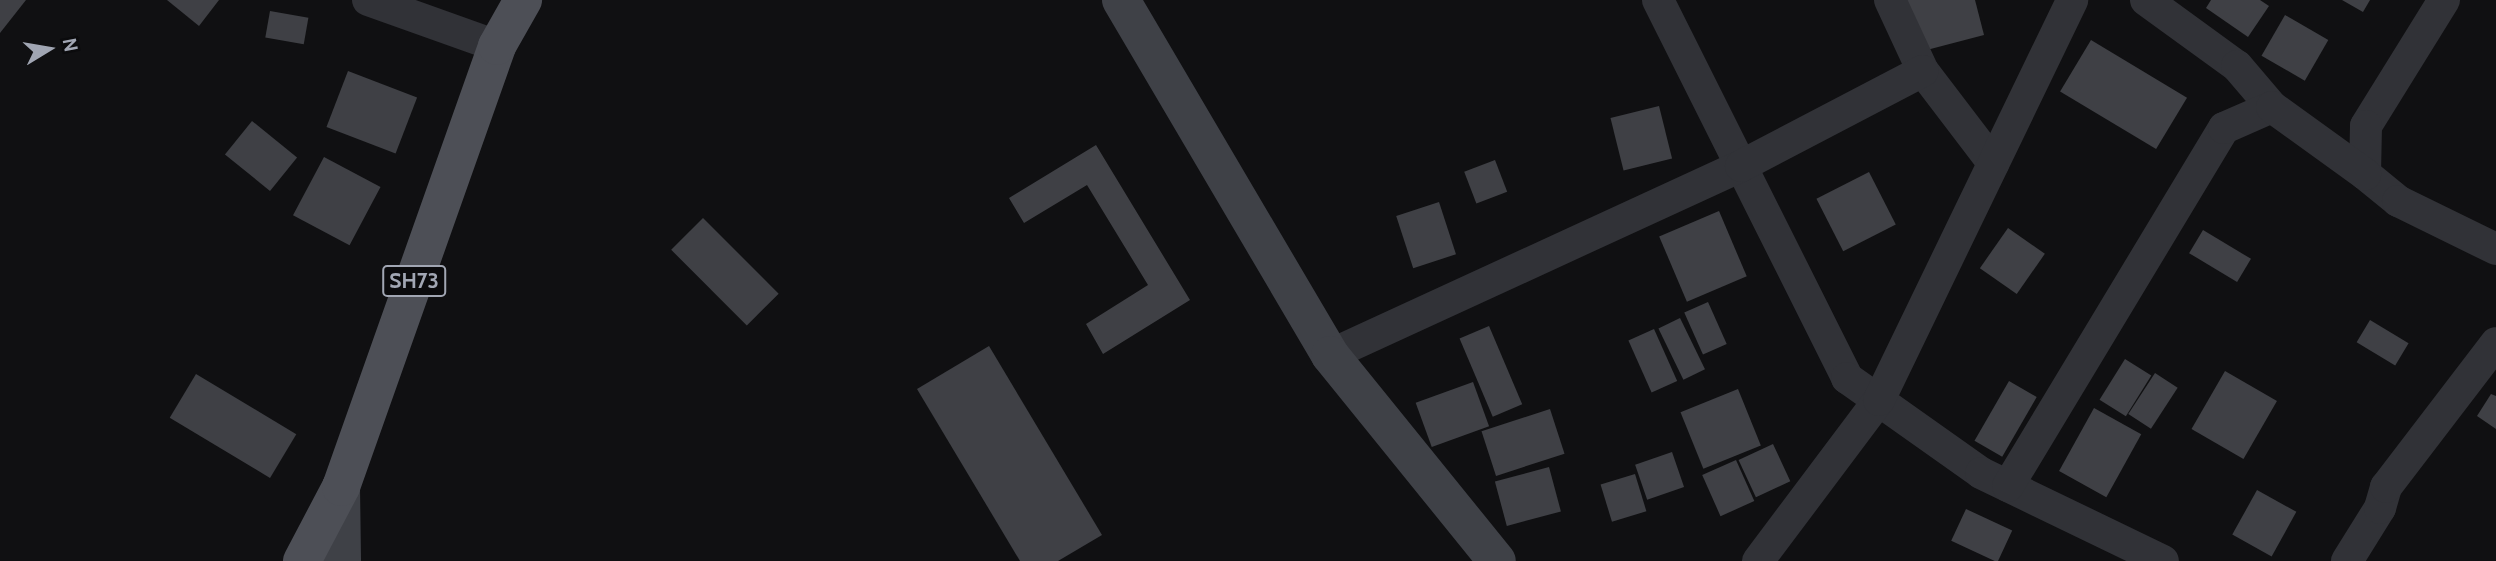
<!DOCTYPE html>
<style>
body{margin:0}
#map{position:relative;width:2496px;height:561px;overflow:hidden;background:#101012;font-family:Cabin,sans-serif}
div>[style]{position:absolute}
[style*='--x']{left:calc(var(--x)*1px);top:calc(var(--y)*1px);width:calc(var(--w)*1px);rotate:calc(var(--a)*1deg)}
.building>*{inset:0;background:#3f4045;transform-origin:0 0}
.street>*{height:32px;margin:-16px;padding:0 16px;transform-origin:16px;border-radius:16px;background:#313237}
.secondary>*{height:38px;margin:-19px;padding:0 19px;transform-origin:19px;border-radius:19px;background:#3f4147}
.primary>*{height:38px;margin:-19px;padding:0 19px;transform-origin:19px;border-radius:19px;background:#4d4f56}
span{translate:-50% -50%;white-space:nowrap;text-align:center;line-height:1.15;-webkit-text-stroke:6px #0b0b0d;paint-order:stroke}
.shield-label span{padding:2px 5px;background:#0b0b0d;border:2px solid;border-radius:5px;-webkit-text-stroke-width:0}
.shield-label{font-size:21px;color:#a1a6b3;font-weight:700}
.north{position:absolute;left:14px;top:14px;width:70px;height:70px;-webkit-text-stroke:5px #0b0b0d;paint-order:stroke;rotate:79deg;font-size:19px;font-weight:700;line-height:28px;text-align:center;color:#a1a6b3}
.north::after{content:'';display:block;margin:auto;width:24px;height:32px;background:#a1a6b3;clip-path:polygon(50% 0,100% 100%,50% 72%,0 100%)}
</style>
<div id="map">
<div class="building">
<div style="clip-path:polygon(0 0,26px 0,0 33px)"></div>
<div style="clip-path:polygon(167px 0,219px 0,199px 26px)"></div>
<div style="clip-path:polygon(1905px 0,1975px 0,1984px 35px,1919px 52px)"></div>
<div style="clip-path:polygon(2211px 0,2260px 0,2269px 6px,2248px 37px,2206px 8px)"></div>
<div style="clip-path:polygon(2342px 0,2370px 0,2363px 12px)"></div>
<div style="left:270px;top:11px;width:39px;height:27px;rotate:10deg"></div>
<div style="left:2285px;top:15px;width:50px;height:47px;rotate:30deg"></div>
<div style="left:2091px;top:40px;width:112px;height:60px;rotate:31deg"></div>
<div style="left:348px;top:71px;width:74px;height:60px;rotate:21deg"></div>
<div style="left:1659px;top:106px;width:54px;height:50px;rotate:76deg"></div>
<div style="left:252px;top:121px;width:58px;height:43px;rotate:39deg"></div>
<div style="clip-path:polygon(1096px 145px,1190px 300px,1103px 354px,1086px 324px,1148px 285px,1087px 185px,1024px 223px,1009px 198px)"></div>
<div style="left:324px;top:157px;width:64px;height:66px;rotate:28deg"></div>
<div style="left:1495px;top:160px;width:34px;height:33px;rotate:69deg"></div>
<div style="left:1869px;top:172px;width:59px;height:59px;rotate:63deg"></div>
<div style="left:1439px;top:202px;width:55px;height:45px;rotate:72deg"></div>
<div style="left:1719px;top:211px;width:71px;height:65px;rotate:67deg"></div>
<div style="left:703px;top:218px;width:107px;height:45px;rotate:45deg"></div>
<div style="left:2008px;top:228px;width:45px;height:49px;rotate:35deg"></div>
<div style="left:2203px;top:230px;width:56px;height:27px;rotate:31deg"></div>
<div style="left:1708px;top:302px;width:46px;height:26px;rotate:66deg"></div>
<div style="left:1680px;top:318px;width:57px;height:24px;rotate:64deg"></div>
<div style="left:2370px;top:320px;width:45px;height:26px;rotate:31deg"></div>
<div style="left:1489px;top:326px;width:85px;height:32px;rotate:67deg"></div>
<div style="left:1654px;top:329px;width:57px;height:28px;rotate:66deg"></div>
<div style="clip-path:polygon(989px 346px,1102px 535px,1058px 561px,1020px 561px,917px 389px)"></div>
<div style="left:2125px;top:359px;width:31px;height:48px;rotate:32deg"></div>
<div style="left:2225px;top:371px;width:60px;height:67px;rotate:30deg"></div>
<div style="left:2155px;top:373px;width:27px;height:49px;rotate:33deg"></div>
<div style="left:196px;top:374px;width:117px;height:51px;rotate:31deg"></div>
<div style="left:2009px;top:381px;width:32px;height:69px;rotate:30deg"></div>
<div style="left:1473px;top:382px;width:47px;height:61px;rotate:70deg"></div>
<div style="left:1738px;top:389px;width:61px;height:62px;rotate:68deg"></div>
<div style="clip-path:polygon(2491px 394px,2496px 396px,2496px 429px,2477px 416px)"></div>
<div style="left:2094px;top:408px;width:54px;height:72px;rotate:29deg"></div>
<div style="left:1550px;top:409px;width:47px;height:72px;rotate:72deg"></div>
<div style="left:1773px;top:444px;width:41px;height:38px;rotate:65deg"></div>
<div style="left:1672px;top:452px;width:37px;height:39px;rotate:71deg"></div>
<div style="left:1736px;top:460px;width:45px;height:37px;rotate:66deg"></div>
<div style="left:1549px;top:467px;width:46px;height:56px;rotate:75deg"></div>
<div style="left:1635px;top:474px;width:39px;height:36px;rotate:73deg"></div>
<div style="left:2257px;top:490px;width:45px;height:51px;rotate:29deg"></div>
<div style="left:1966px;top:509px;width:51px;height:35px;rotate:25deg"></div>
</div>
<div class="street">
<div style="--x:368;--y:0;--w:137;--a:19.6"></div>
<div style="--x:1658;--y:0;--w:423;--a:63.4"></div>
<div style="--x:1847;--y:378;--w:164;--a:35.3"></div>
<div style="--x:1981;--y:473;--w:202;--a:25.8"></div>
<div style="--x:1890;--y:0;--w:78;--a:65.1"></div>
<div style="--x:1923;--y:71;--w:116;--a:52.7"></div>
<div style="--x:2146;--y:0;--w:112;--a:36"></div>
<div style="--x:2237;--y:66;--w:54;--a:49.5"></div>
<div style="--x:2444;--y:0;--w:148;--a:121.8"></div>
<div style="--x:2366;--y:126;--w:48;--a:91.2"></div>
<div style="--x:2365;--y:174;--w:43;--a:39.3"></div>
<div style="--x:2398;--y:201;--w:109;--a:26.1"></div>
<div style="--x:1330;--y:355;--w:452;--a:-24.7"></div>
<div style="--x:1741;--y:166;--w:205;--a:-27.6"></div>
<div style="--x:2008;--y:486;--w:418;--a:-58.9"></div>
<div style="--x:2224;--y:128;--w:52;--a:-23.6"></div>
<div style="--x:2272;--y:107;--w:115;--a:35.8"></div>
<div style="--x:1758;--y:561;--w:201;--a:-53.1"></div>
<div style="--x:1879;--y:400;--w:444;--a:-64.2"></div>
<div style="--x:2347;--y:561;--w:62;--a:-58.1"></div>
<div style="--x:2380;--y:508;--w:22;--a:-74"></div>
<div style="--x:2386;--y:487;--w:181;--a:-52.6"></div>
</div>
<div class="secondary">
<div style="--x:1121;--y:0;--w:412;--a:59.5"></div>
<div style="--x:1330;--y:355;--w:265;--a:51"></div>
<div style="--x:341;--y:487;--w:74;--a:89.2"></div>
</div>
<div class="primary">
<div style="--x:302;--y:561;--w:84;--a:-62.2"></div>
<div style="--x:341;--y:487;--w:468;--a:-70.5"></div>
<div style="--x:497;--y:46;--w:53;--a:-60.5"></div>
</div>
<div class="shield-label">
<span style="left:414px;top:281px">SH73</span>
</div>
<div class="north">N</div>
</div>
